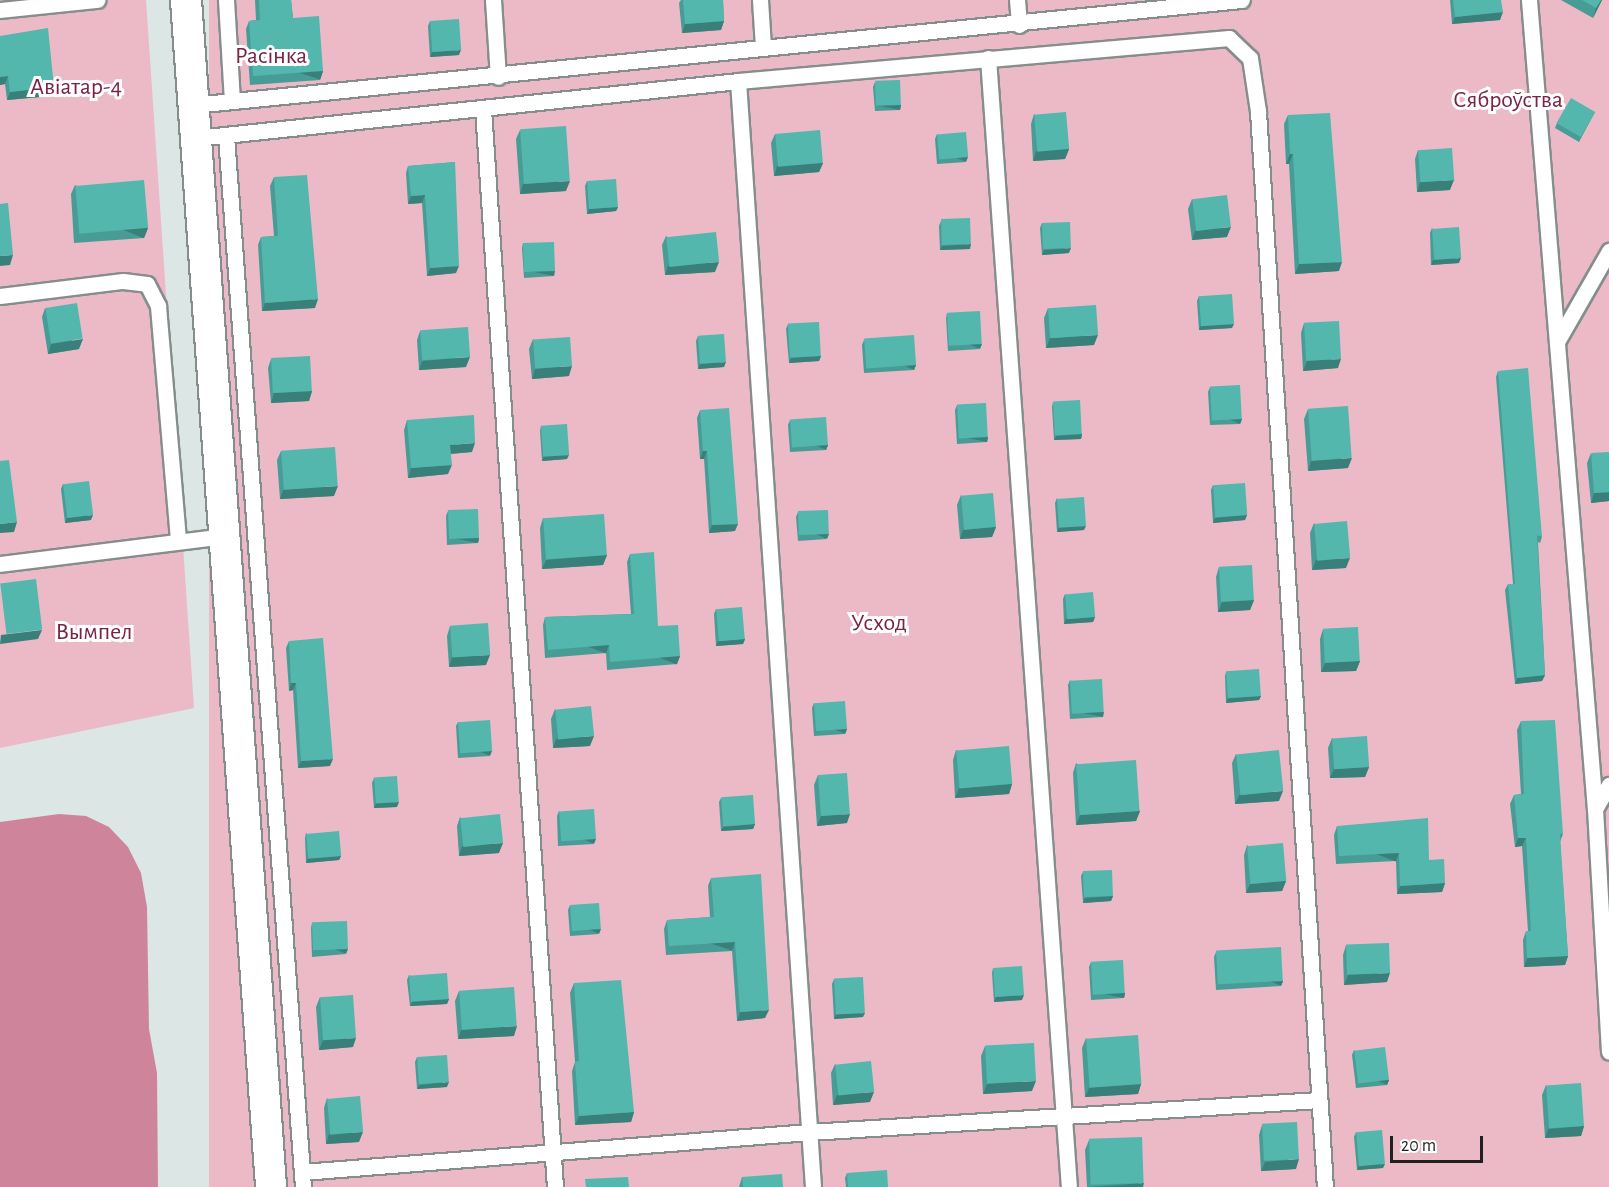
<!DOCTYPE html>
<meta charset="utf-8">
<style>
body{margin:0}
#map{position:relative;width:1609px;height:1187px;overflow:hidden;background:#dce6e4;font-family:"Alegreya Sans",sans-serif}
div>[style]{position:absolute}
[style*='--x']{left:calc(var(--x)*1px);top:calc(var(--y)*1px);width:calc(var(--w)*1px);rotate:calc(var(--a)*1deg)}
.green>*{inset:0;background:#ecb9c7;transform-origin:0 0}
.water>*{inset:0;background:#ce849a}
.roads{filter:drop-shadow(2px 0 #858e8d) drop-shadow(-2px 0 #858e8d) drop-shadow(0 2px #858e8d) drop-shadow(0 -2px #858e8d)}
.service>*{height:15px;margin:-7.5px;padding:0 7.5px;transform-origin:7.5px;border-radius:7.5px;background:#fff}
.minor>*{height:30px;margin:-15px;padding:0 15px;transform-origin:15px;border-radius:15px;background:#fff}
.wall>*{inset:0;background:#479d96}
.shaded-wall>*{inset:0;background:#3a807a;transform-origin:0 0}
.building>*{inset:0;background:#53b7ae;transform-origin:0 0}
span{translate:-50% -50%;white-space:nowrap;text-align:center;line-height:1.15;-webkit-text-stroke:6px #fff;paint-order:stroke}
.park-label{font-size:24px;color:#792244}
.scale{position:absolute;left:1390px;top:1136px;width:93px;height:27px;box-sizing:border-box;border:3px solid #1e2121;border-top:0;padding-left:8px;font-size:18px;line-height:21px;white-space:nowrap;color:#1e2121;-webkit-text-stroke:4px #fff;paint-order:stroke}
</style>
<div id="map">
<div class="green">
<div style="clip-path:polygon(0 0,146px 0,194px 708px,0 748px)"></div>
<div style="left:209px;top:0;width:1400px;height:1190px"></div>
</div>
<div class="water">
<div style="clip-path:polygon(59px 814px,86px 816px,109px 827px,128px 847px,141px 873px,147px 907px,149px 1029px,157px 1073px,158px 1187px,0 1187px,0 822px)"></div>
</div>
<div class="roads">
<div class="service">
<div style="--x:226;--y:0;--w:101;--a:86.6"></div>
<div style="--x:493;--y:0;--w:77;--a:86.3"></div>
<div style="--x:760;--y:0;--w:46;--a:86.3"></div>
<div style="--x:1017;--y:0;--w:25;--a:85"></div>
<div style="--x:1529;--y:0;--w:812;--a:85.34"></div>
<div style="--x:1595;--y:809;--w:243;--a:86.7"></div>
<div style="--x:0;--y:10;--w:98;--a:-5.9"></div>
<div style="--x:988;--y:58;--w:1132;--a:85.9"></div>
<div style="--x:738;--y:81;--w:1109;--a:86.12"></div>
<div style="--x:193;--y:105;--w:1054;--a:-5.72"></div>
<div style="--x:483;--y:109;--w:1080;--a:86.18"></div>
<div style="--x:226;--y:136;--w:1054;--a:85.81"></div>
<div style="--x:196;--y:138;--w:545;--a:-6"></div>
<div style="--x:738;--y:81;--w:493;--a:-5"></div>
<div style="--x:1229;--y:38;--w:29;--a:44"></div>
<div style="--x:1250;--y:58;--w:54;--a:81.4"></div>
<div style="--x:1258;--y:111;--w:1078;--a:86.44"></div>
<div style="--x:0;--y:296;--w:124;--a:-7"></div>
<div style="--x:123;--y:281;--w:24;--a:7"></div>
<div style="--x:147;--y:284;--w:25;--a:63"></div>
<div style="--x:158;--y:306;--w:236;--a:85.1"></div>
<div style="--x:1558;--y:340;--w:103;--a:-60.2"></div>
<div style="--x:0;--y:564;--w:227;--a:-7.1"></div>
<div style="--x:1595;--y:809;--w:28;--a:-60"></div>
<div style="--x:302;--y:1172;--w:509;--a:-4.51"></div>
<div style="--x:809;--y:1132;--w:511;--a:-3.59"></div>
</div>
<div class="minor">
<div style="--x:186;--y:0;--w:1190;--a:85.9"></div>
</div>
</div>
<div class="wall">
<div style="clip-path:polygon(255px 0,291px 0,293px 18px,323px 71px,320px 80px,250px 85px,246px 29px,249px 21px,256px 20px)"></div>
<div style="clip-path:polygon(681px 0,723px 0,724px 21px,721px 30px,682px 33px,679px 3px)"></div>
<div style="clip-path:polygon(1450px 0,1501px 0,1500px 20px,1452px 24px)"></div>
<div style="clip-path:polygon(1561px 0,1602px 0,1593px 18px)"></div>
<div style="clip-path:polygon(430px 21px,459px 55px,430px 57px,428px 26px)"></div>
<div style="clip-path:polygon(0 36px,54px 87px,51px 96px,7px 100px,5px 84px,0 85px)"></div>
<div style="clip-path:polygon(875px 82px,901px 105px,900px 110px,875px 111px,873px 87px)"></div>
<div style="clip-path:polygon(1595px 112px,1579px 142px,1555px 128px,1557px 123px)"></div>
<div style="clip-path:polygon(1034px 114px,1069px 149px,1065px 159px,1033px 161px,1031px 124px)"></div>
<div style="clip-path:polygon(1288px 115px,1339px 271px,1295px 274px,1289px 164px,1286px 164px,1284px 124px)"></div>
<div style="clip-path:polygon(520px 130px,566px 191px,520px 194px,516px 139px)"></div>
<div style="clip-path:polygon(775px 134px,823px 163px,819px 172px,774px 176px,771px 143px)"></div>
<div style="clip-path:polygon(937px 134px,966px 162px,937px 164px,935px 139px)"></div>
<div style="clip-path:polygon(1418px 150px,1450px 190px,1417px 192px,1415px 159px)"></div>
<div style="clip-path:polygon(455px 162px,456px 273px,427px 276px,422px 203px,408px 204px,406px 173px,408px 166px)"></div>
<div style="clip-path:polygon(274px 177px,315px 308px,262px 311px,258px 245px,261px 237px,274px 236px,270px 186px)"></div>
<div style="clip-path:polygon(587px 181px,618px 207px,616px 211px,587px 214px,585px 186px)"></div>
<div style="clip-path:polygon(75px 185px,148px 228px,144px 238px,74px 243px,71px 194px)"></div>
<div style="clip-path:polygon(1192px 199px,1227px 237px,1192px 240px,1188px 209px)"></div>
<div style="clip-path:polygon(941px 221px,970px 249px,940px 250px,939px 226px)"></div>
<div style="clip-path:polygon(1042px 223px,1069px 253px,1042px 255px,1040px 228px)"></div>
<div style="clip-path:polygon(1432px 228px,1459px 263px,1431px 265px,1430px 233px)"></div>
<div style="clip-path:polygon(666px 236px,715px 272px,665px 275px,662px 245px)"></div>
<div style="clip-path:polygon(523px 243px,554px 276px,524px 278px,522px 248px)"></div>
<div style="clip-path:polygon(1199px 296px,1232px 328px,1199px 330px,1197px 301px)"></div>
<div style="clip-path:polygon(45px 308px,79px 349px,48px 354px,42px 317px)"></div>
<div style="clip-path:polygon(1048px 308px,1094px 345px,1046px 348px,1044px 318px)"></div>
<div style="clip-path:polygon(947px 313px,980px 349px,948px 351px,946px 318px)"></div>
<div style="clip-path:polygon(1304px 323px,1338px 368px,1303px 371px,1301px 333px)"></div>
<div style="clip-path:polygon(788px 324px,821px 356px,819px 361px,789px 363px,786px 329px)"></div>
<div style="clip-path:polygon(420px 331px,466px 367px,419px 370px,417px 340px)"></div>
<div style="clip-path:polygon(698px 336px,724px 367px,698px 369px,696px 341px)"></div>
<div style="clip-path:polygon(533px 339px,569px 376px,532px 379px,529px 349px)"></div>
<div style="clip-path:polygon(864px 340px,916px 365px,914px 370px,864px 373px,862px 345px)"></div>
<div style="clip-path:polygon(271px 359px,312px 391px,309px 401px,271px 403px,268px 368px)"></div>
<div style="clip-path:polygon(1498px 371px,1542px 537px,1540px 543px,1538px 542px,1545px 675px,1542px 681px,1515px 684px,1505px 590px,1508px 584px,1513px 584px,1496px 377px)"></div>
<div style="clip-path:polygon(1210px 387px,1242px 419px,1240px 424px,1210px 425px,1208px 392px)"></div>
<div style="clip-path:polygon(1053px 402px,1082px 434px,1081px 439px,1054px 440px,1052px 407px)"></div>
<div style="clip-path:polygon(957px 405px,988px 437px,987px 442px,957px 444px,955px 410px)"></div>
<div style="clip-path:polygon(1308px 409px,1348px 468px,1308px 471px,1304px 419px)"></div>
<div style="clip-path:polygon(700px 410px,735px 531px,709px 533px,704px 459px,700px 459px,697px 418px)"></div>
<div style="clip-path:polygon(407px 420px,472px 452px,451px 454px,448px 474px,408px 478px,404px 430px)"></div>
<div style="clip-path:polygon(790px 420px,828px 445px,826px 450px,790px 452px,788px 425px)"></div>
<div style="clip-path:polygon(541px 426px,567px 459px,542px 461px,540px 431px)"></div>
<div style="clip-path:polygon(281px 451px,334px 496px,280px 499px,277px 460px)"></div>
<div style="clip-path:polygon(1591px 453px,1609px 501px,1591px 503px,1587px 463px)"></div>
<div style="clip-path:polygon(63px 484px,91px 520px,65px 523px,61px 489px)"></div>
<div style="clip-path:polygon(1213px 485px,1247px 515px,1245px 520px,1213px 523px,1211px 490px)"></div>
<div style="clip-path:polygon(961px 495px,996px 527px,992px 537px,960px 539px,957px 505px)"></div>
<div style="clip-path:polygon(1057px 498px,1084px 530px,1057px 532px,1055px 503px)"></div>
<div style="clip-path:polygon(448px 511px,479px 538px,478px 543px,447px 545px,446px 516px)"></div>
<div style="clip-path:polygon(798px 512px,827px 539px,798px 541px,796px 517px)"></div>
<div style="clip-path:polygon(543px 518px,607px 555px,603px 565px,542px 569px,540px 528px)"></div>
<div style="clip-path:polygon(1314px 523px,1346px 568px,1312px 570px,1310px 533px)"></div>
<div style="clip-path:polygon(630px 554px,658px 626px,680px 656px,677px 664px,607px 670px,606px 653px,545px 658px,543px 625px,545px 617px,631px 614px,627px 562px)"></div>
<div style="clip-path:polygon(1219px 567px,1254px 600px,1250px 610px,1218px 612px,1216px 577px)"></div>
<div style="clip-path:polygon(1065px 594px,1095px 617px,1093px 622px,1064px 624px,1063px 599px)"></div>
<div style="clip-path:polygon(716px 609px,745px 639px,743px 644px,716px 646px,714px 614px)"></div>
<div style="clip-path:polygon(450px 626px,486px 665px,449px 667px,447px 636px)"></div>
<div style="clip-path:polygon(1323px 629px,1360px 661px,1356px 671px,1321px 672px,1320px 639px)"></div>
<div style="clip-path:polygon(289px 641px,330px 766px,298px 768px,293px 690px,289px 691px,286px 648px)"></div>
<div style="clip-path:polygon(1226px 672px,1261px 696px,1259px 700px,1226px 703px,1225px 676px)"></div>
<div style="clip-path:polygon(1070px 680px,1103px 717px,1070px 719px,1068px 685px)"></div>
<div style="clip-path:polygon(814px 703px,847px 729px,845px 734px,814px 736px,812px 708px)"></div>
<div style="clip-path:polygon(555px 709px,590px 746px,553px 748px,551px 719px)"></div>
<div style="clip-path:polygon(1521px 721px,1563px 834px,1560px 842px,1568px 956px,1565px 965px,1524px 967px,1523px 940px,1526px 931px,1528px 931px,1522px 846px,1515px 847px,1510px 804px,1514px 795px,1521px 794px,1517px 730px)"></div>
<div style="clip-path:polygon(458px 722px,490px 756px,458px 758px,456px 726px)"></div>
<div style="clip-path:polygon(1332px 738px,1369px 767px,1365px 777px,1330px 778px,1328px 748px)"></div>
<div style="clip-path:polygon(956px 750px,1012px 784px,1009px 794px,955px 798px,953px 760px)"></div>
<div style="clip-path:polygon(1236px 754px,1279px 801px,1235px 804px,1232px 763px)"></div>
<div style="clip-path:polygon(1076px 763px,1140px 811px,1136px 821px,1076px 825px,1073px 773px)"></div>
<div style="clip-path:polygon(818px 775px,847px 823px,817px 826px,814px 785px)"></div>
<div style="clip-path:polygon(374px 778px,397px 807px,374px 808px,372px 783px)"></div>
<div style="clip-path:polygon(721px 798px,755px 824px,753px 829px,721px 831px,719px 802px)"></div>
<div style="clip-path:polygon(559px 811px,594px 844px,558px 846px,557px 816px)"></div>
<div style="clip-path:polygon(460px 817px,499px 853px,459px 856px,457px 826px)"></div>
<div style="clip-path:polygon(1337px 826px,1429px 860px,1445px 883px,1442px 892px,1397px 894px,1396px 861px,1336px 864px,1334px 835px)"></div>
<div style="clip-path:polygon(306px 833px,341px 856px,339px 860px,306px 863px,305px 838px)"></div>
<div style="clip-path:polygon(1247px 845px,1286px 881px,1282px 891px,1246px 893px,1244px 855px)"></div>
<div style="clip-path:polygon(1083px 872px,1113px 896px,1111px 901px,1083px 903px,1081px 876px)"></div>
<div style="clip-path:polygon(711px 878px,765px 1018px,737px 1021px,732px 951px,666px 955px,664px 929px,667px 920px,710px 917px,708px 886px)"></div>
<div style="clip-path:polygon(570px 905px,599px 934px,570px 936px,568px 910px)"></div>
<div style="clip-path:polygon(312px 923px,346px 954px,312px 957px,311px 928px)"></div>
<div style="clip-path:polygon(1346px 945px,1387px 982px,1344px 985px,1343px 955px)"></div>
<div style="clip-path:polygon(1216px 952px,1283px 981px,1281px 986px,1216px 990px,1214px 957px)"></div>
<div style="clip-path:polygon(1091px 962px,1125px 993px,1124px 998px,1091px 1000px,1089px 967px)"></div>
<div style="clip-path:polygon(993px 968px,1022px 1000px,994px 1002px,992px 973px)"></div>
<div style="clip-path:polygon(409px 975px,449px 999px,447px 1004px,410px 1006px,407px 980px)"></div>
<div style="clip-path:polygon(834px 979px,863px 1017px,834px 1019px,832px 984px)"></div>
<div style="clip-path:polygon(574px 983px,634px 1112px,631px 1122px,575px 1125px,572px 1071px,575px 1062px,570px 993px)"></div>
<div style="clip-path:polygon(459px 991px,514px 1036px,458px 1039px,455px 1001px)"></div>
<div style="clip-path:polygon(320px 997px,353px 1047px,319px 1050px,316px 1007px)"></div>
<div style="clip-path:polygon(1086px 1038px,1141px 1084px,1138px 1094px,1085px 1097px,1082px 1048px)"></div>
<div style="clip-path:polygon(985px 1046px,1032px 1091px,983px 1094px,981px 1056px)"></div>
<div style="clip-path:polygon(1354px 1050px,1389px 1080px,1387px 1085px,1356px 1088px,1352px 1055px)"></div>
<div style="clip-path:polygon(417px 1057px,447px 1087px,417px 1089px,415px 1062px)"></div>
<div style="clip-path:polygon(835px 1064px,870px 1102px,833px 1105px,831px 1073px)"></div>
<div style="clip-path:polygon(1546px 1085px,1584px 1126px,1581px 1136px,1545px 1138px,1542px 1095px)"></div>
<div style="clip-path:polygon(327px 1098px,359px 1142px,326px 1144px,324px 1108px)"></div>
<div style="clip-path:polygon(1262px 1125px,1296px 1169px,1261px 1171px,1259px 1135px)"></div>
<div style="clip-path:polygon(1356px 1132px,1383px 1168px,1357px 1170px,1354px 1137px)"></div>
<div style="clip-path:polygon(1089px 1140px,1143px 1187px,1087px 1187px,1085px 1150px)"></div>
<div style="clip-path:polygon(847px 1173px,888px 1187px,846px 1187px,845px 1178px)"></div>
<div style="clip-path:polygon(742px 1177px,783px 1187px,739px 1187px)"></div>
</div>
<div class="shaded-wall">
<div style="clip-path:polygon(1601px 0,1602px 0,1593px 18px,1596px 8px)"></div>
<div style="clip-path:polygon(1503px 12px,1500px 20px,1452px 24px,1455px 17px)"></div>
<div style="clip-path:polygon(724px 21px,721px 30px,682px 33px,685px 24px)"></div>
<div style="clip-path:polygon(461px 50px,459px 55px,430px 57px,432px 52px)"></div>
<div style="left:323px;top:71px;width:9px;height:70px;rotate:108deg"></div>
<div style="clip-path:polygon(8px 76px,5px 84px,0 85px,0 77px)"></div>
<div style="clip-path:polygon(54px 87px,51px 96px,7px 100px,10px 92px)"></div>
<div style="left:901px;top:105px;width:5px;height:24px;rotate:101deg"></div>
<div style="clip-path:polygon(1069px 149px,1065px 159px,1033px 161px,1036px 151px)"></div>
<div style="clip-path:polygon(1290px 154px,1293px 154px,1289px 164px,1286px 164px)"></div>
<div style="left:968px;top:157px;width:5px;height:30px;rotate:112deg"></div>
<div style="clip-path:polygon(823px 163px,819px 172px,774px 176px,777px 166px)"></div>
<div style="clip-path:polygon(1454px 180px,1450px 190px,1417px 192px,1420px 182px)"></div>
<div style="clip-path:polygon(570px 181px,566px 191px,520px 194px,523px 184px)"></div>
<div style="clip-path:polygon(425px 195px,422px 203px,408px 204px,411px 196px)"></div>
<div style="clip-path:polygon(618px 207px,616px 211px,587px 214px,589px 209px)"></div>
<div style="clip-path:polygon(1231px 227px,1227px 237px,1192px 240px,1195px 231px)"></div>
<div style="left:148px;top:228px;width:11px;height:70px;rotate:112deg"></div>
<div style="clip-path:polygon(971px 244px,970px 249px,940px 250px,942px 246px)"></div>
<div style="clip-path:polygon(1071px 248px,1069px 253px,1042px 255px,1044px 250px)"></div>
<div style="clip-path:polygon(13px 255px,10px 265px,0 266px,0 256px)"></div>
<div style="clip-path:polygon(1461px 258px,1459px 263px,1431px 265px,1433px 260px)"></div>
<div style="clip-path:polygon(719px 262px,715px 272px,665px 275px,668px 266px)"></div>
<div style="clip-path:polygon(1342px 262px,1339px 271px,1295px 274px,1299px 264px)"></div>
<div style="clip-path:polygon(459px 266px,456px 273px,427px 276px,430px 268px)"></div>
<div style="left:555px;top:271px;width:5px;height:29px;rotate:101deg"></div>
<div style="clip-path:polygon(318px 299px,315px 308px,262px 311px,265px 303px)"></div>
<div style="clip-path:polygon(1234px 324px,1232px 328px,1199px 330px,1201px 325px)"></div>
<div style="clip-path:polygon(1098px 335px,1094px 345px,1046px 348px,1050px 338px)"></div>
<div style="clip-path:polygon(83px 339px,79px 349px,48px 354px,51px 344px)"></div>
<div style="left:982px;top:344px;width:5px;height:33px;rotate:112deg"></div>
<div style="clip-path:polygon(821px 356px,819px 361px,789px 363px,791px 358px)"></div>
<div style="clip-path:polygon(470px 357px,466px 367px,419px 370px,422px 361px)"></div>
<div style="clip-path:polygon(1341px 359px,1338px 368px,1303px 371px,1307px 361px)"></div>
<div style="clip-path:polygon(726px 362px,724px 367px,698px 369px,700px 364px)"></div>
<div style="left:916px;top:365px;width:5px;height:50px;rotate:112deg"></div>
<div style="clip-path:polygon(572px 366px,569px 376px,532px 379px,535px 369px)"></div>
<div style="clip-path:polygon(312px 391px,309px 401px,271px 403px,274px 393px)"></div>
<div style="left:1242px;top:419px;width:5px;height:31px;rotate:112deg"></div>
<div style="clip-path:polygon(1082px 434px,1081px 439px,1054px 440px,1056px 436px)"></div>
<div style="left:988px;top:437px;width:5px;height:29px;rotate:101deg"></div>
<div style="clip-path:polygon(475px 443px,472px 452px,447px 454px,450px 445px)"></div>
<div style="left:828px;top:445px;width:5px;height:36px;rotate:112deg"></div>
<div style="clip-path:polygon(703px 451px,707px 451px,704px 459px,700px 459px)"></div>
<div style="clip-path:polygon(569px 455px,567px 459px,542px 461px,544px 456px)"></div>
<div style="clip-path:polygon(1352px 458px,1348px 468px,1308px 471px,1311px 461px)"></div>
<div style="clip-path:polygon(452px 465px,448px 474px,408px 478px,411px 468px)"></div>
<div style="clip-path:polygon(338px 486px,334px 496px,280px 499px,283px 490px)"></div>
<div style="clip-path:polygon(1609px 492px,1609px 501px,1591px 503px,1594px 493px)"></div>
<div style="clip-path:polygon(93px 515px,91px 520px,65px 523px,67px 518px)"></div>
<div style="clip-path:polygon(1247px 515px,1245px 520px,1213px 523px,1215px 518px)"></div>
<div style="clip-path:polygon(17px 522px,14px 532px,0 533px,0 524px)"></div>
<div style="clip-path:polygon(738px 524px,735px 531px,709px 533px,712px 525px)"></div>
<div style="clip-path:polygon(1086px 526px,1084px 530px,1057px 532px,1059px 527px)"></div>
<div style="clip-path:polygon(996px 527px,992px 537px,960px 539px,963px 530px)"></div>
<div style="left:829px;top:534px;width:5px;height:30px;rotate:112deg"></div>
<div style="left:479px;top:538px;width:5px;height:30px;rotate:101deg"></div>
<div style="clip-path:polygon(607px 555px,603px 565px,542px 569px,546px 560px)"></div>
<div style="clip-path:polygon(1350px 558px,1346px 568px,1312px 570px,1316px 560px)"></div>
<div style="clip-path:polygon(1254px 600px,1250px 610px,1218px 612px,1222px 602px)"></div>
<div style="clip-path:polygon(1095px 617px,1093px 622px,1064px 624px,1066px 619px)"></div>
<div style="clip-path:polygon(42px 630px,38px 639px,0 644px,1px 635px)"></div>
<div style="clip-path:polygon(745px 639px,743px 644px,716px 646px,718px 641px)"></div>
<div style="left:609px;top:645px;width:9px;height:61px;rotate:111deg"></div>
<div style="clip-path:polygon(490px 655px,486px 665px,449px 667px,452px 657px)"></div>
<div style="left:680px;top:656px;width:9px;height:70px;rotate:111deg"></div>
<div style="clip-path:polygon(1360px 661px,1356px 671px,1321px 672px,1325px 663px)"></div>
<div style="clip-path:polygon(1545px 675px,1542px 681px,1515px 684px,1517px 678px)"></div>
<div style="clip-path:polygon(291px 683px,296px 683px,293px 690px,289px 691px)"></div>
<div style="clip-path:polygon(1261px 696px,1259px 700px,1226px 703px,1228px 698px)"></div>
<div style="left:1104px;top:712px;width:5px;height:32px;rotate:101deg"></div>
<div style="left:847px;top:729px;width:5px;height:31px;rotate:112deg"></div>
<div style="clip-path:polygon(594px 736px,590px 746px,553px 748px,556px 739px)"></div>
<div style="left:492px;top:751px;width:5px;height:32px;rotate:112deg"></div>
<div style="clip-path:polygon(333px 759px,330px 766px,298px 768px,301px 761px)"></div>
<div style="clip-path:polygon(1369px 767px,1365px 777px,1330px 778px,1334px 769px)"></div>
<div style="clip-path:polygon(1012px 784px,1009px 794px,955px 798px,959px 788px)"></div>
<div style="clip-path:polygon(1283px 791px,1279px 801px,1235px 804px,1239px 795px)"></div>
<div style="clip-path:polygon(399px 802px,397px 807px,374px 808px,376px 803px)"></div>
<div style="clip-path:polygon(1140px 811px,1136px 821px,1076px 825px,1080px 815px)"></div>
<div style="clip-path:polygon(850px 814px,847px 823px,817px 826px,821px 816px)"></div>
<div style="clip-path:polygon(755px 824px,753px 829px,721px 831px,723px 827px)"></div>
<div style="clip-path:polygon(1518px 838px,1526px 838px,1522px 846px,1515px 847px)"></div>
<div style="left:596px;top:839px;width:5px;height:36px;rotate:112deg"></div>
<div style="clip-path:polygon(503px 843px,499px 853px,459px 856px,462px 846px)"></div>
<div style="left:1399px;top:853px;width:9px;height:60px;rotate:111deg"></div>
<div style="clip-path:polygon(341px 856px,339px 860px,306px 863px,308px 858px)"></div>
<div style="clip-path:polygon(1286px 881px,1282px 891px,1246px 893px,1250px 884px)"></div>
<div style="clip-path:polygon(1445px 883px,1442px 892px,1397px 894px,1400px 886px)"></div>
<div style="clip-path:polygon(1113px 896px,1111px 901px,1083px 903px,1085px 898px)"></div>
<div style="left:601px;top:929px;width:5px;height:30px;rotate:112deg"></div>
<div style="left:735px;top:942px;width:9px;height:66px;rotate:108deg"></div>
<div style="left:348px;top:949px;width:5px;height:34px;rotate:112deg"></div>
<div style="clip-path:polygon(1568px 956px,1565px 965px,1524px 967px,1527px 958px)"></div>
<div style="clip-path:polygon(1390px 973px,1387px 982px,1344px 985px,1348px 975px)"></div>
<div style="left:1283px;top:981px;width:5px;height:65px;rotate:112deg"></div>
<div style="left:1125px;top:993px;width:5px;height:32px;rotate:101deg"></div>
<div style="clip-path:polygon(1024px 995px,1022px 1000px,994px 1002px,996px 997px)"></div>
<div style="clip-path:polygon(449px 999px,447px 1004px,410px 1006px,412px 1002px)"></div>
<div style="clip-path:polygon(769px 1010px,765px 1018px,737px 1021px,740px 1012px)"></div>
<div style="clip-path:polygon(865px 1013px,863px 1017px,834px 1019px,836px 1014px)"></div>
<div style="clip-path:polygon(517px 1026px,514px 1036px,458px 1039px,461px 1030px)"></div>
<div style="clip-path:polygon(356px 1038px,353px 1047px,319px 1050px,323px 1040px)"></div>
<div style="left:1389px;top:1080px;width:5px;height:32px;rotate:112deg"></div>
<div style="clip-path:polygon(1036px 1081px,1032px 1091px,983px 1094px,987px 1084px)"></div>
<div style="clip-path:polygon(449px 1082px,447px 1087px,417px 1089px,419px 1085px)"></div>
<div style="clip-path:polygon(1141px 1084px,1138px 1094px,1085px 1097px,1089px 1088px)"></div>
<div style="clip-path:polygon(874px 1092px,870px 1102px,833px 1105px,837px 1095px)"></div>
<div style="clip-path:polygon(634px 1112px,631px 1122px,575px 1125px,579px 1116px)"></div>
<div style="clip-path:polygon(1584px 1126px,1581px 1136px,1545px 1138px,1548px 1129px)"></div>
<div style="clip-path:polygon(363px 1132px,359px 1142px,326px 1144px,329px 1134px)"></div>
<div style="clip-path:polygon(1299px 1159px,1296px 1169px,1261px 1171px,1265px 1162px)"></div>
<div style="clip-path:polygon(1385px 1164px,1383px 1168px,1357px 1170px,1359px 1165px)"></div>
<div style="clip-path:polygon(1144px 1183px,1143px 1187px,1091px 1187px,1092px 1187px)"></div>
</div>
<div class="building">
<div style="clip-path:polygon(259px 0,291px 0,293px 18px,319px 16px,323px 71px,253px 76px,249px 21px,260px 20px)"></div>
<div style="clip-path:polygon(683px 0,723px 0,724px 21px,685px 24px)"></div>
<div style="clip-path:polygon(1453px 0,1501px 0,1503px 12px,1455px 17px)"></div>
<div style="clip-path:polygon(1582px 0,1601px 0,1596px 8px)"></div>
<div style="left:459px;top:19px;width:31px;height:29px;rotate:86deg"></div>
<div style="clip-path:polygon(48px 28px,54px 87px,10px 92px,8px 76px,0 77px,0 36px)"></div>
<div style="left:900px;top:80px;width:25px;height:25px;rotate:88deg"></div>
<div style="left:1571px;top:98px;width:28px;height:29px;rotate:30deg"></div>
<div style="left:1066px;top:112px;width:37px;height:32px;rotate:85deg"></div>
<div style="clip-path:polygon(1330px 113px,1342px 262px,1299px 264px,1293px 154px,1290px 154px,1288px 115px)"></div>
<div style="left:566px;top:126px;width:55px;height:46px;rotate:86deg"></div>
<div style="left:820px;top:130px;width:33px;height:45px;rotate:85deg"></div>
<div style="left:966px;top:132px;width:25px;height:29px;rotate:85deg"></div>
<div style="left:1452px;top:148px;width:32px;height:34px;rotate:86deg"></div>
<div style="clip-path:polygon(455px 162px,459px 266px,430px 268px,425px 195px,411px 196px,408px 166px)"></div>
<div style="clip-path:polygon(307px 175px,318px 299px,265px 303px,261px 237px,278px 236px,274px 177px)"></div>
<div style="left:616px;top:179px;width:28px;height:29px;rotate:86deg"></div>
<div style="left:144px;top:180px;width:48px;height:69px;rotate:85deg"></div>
<div style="left:1227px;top:195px;width:32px;height:35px;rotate:83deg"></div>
<div style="clip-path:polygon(8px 203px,13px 255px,0 256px,0 204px)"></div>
<div style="left:970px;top:218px;width:26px;height:29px;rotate:88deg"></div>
<div style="left:1070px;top:222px;width:26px;height:28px;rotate:88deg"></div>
<div style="left:1459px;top:227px;width:31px;height:27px;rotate:86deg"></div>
<div style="left:716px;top:232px;width:30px;height:50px;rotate:84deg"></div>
<div style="left:554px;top:242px;width:29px;height:31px;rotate:88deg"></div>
<div style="left:1232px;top:294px;width:30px;height:33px;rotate:86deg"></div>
<div style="left:77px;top:303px;width:36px;height:32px;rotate:81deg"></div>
<div style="left:1096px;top:305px;width:30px;height:48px;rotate:86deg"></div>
<div style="left:980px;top:311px;width:33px;height:33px;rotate:87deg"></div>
<div style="left:1339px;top:321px;width:38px;height:35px;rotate:87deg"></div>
<div style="left:819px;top:322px;width:34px;height:31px;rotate:87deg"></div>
<div style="left:468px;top:327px;width:30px;height:48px;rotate:86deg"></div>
<div style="left:724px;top:334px;width:28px;height:26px;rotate:86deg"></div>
<div style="left:914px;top:335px;width:30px;height:50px;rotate:86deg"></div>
<div style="left:570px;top:337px;width:29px;height:37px;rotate:86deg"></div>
<div style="left:310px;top:356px;width:35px;height:39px;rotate:87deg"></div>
<div style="clip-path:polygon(1528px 368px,1542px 537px,1537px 535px,1545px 675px,1517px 678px,1508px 584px,1515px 584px,1498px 371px)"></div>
<div style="left:1240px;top:385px;width:34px;height:30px;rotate:87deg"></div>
<div style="left:1080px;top:400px;width:34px;height:27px;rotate:87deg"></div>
<div style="left:986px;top:403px;width:34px;height:29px;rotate:87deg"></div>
<div style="left:1348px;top:406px;width:52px;height:40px;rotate:86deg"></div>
<div style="clip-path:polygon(729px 408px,738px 524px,712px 525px,707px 451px,703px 451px,700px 410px)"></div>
<div style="clip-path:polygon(474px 415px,475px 443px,450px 445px,452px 465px,411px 468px,407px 420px)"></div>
<div style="left:826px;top:417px;width:28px;height:36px;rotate:86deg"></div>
<div style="left:567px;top:424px;width:31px;height:26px;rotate:86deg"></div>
<div style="left:335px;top:447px;width:39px;height:54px;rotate:86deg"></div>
<div style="clip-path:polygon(1609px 452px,1609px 492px,1594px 493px,1591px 453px)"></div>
<div style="clip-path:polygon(9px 460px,17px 522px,0 524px,0 461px)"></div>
<div style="left:89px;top:481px;width:34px;height:26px;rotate:83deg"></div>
<div style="left:1245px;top:483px;width:32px;height:32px;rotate:86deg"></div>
<div style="left:993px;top:493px;width:34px;height:32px;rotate:85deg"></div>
<div style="left:1084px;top:497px;width:29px;height:27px;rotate:86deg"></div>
<div style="left:478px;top:509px;width:29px;height:30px;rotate:88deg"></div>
<div style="left:828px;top:510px;width:24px;height:30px;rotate:88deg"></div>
<div style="left:604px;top:514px;width:41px;height:61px;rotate:86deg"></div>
<div style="left:1347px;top:521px;width:37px;height:33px;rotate:85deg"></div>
<div style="clip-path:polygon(654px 552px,658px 626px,678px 625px,680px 656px,610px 662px,609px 645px,548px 650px,545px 617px,634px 614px,630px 554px)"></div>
<div style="left:1252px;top:565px;width:35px;height:33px;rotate:87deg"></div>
<div style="left:36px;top:579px;width:51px;height:36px;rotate:83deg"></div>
<div style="left:1093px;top:592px;width:25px;height:28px;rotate:85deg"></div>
<div style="left:742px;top:607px;width:32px;height:26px;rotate:85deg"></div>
<div style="left:488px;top:623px;width:32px;height:38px;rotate:86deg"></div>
<div style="left:1358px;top:627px;width:34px;height:35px;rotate:87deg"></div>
<div style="clip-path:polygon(323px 638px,333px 759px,301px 761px,296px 683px,291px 683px,289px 641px)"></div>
<div style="left:1259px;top:669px;width:27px;height:33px;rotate:86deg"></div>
<div style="left:1102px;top:679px;width:33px;height:32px;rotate:87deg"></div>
<div style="left:845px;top:701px;width:28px;height:31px;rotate:86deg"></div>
<div style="left:591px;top:706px;width:30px;height:36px;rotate:84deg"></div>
<div style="left:490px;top:720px;width:31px;height:32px;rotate:86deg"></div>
<div style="clip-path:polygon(1555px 720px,1563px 834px,1560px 834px,1568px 956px,1527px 958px,1526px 931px,1531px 931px,1526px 838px,1518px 838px,1514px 795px,1524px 794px,1521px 721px)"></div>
<div style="left:1367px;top:736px;width:31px;height:35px;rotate:86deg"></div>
<div style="left:1009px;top:746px;width:38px;height:53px;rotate:85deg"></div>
<div style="left:1279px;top:750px;width:41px;height:43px;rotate:84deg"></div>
<div style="left:1136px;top:760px;width:51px;height:60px;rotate:86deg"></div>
<div style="left:847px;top:773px;width:41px;height:29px;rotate:86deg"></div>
<div style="left:397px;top:776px;width:26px;height:23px;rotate:86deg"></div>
<div style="left:753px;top:795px;width:29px;height:32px;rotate:86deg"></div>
<div style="left:594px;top:809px;width:30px;height:35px;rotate:86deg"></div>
<div style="left:500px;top:814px;width:29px;height:40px;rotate:84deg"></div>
<div style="clip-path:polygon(1428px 818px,1429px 860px,1444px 859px,1445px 883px,1400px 886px,1399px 853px,1339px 856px,1337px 826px)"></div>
<div style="left:339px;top:831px;width:25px;height:33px;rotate:85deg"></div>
<div style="left:1283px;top:843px;width:38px;height:36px;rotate:85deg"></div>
<div style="left:1112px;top:870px;width:26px;height:29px;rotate:88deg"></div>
<div style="clip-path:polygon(761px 874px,769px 1010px,740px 1012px,735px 942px,669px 946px,667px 920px,714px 917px,711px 878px)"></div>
<div style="left:599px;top:903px;width:26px;height:29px;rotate:86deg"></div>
<div style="left:347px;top:921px;width:28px;height:35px;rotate:88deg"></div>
<div style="left:1389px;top:943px;width:30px;height:43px;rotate:88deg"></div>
<div style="left:1281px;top:947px;width:34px;height:65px;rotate:87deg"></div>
<div style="left:1123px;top:960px;width:33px;height:32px;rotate:87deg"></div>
<div style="left:1022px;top:966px;width:29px;height:29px;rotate:86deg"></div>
<div style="left:447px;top:973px;width:26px;height:38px;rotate:86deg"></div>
<div style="left:863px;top:977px;width:36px;height:29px;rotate:87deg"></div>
<div style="clip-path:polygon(621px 980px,634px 1112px,579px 1116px,575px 1062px,579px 1061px,574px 983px)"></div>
<div style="left:514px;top:987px;width:39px;height:55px;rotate:86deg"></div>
<div style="left:353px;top:995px;width:43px;height:33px;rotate:86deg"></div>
<div style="left:1138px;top:1035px;width:49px;height:52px;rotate:86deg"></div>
<div style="left:1034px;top:1043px;width:38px;height:49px;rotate:87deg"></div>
<div style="left:1385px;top:1047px;width:33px;height:31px;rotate:83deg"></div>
<div style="left:447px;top:1055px;width:27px;height:30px;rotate:86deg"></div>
<div style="left:871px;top:1061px;width:31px;height:36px;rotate:84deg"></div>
<div style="left:1581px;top:1083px;width:43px;height:35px;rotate:86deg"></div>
<div style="left:360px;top:1096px;width:36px;height:33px;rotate:85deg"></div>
<div style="left:1297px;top:1122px;width:37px;height:35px;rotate:87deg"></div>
<div style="left:1382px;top:1130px;width:34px;height:26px;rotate:85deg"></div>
<div style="left:1142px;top:1137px;width:46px;height:53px;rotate:88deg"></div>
<div style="clip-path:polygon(887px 1170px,888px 1187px,848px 1187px,847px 1173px)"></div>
<div style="clip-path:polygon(782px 1174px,783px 1187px,743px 1187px,742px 1177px)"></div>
<div style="clip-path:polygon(628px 1177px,629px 1187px,586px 1187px,585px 1179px)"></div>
</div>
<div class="park-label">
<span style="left:271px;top:57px">Расінка</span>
<span style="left:76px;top:88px">Авіатар-4</span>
<span style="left:1508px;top:101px">Сяброўства</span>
<span style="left:879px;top:624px">Усход</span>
<span style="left:94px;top:633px">Вымпел</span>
</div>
<div class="scale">20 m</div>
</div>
